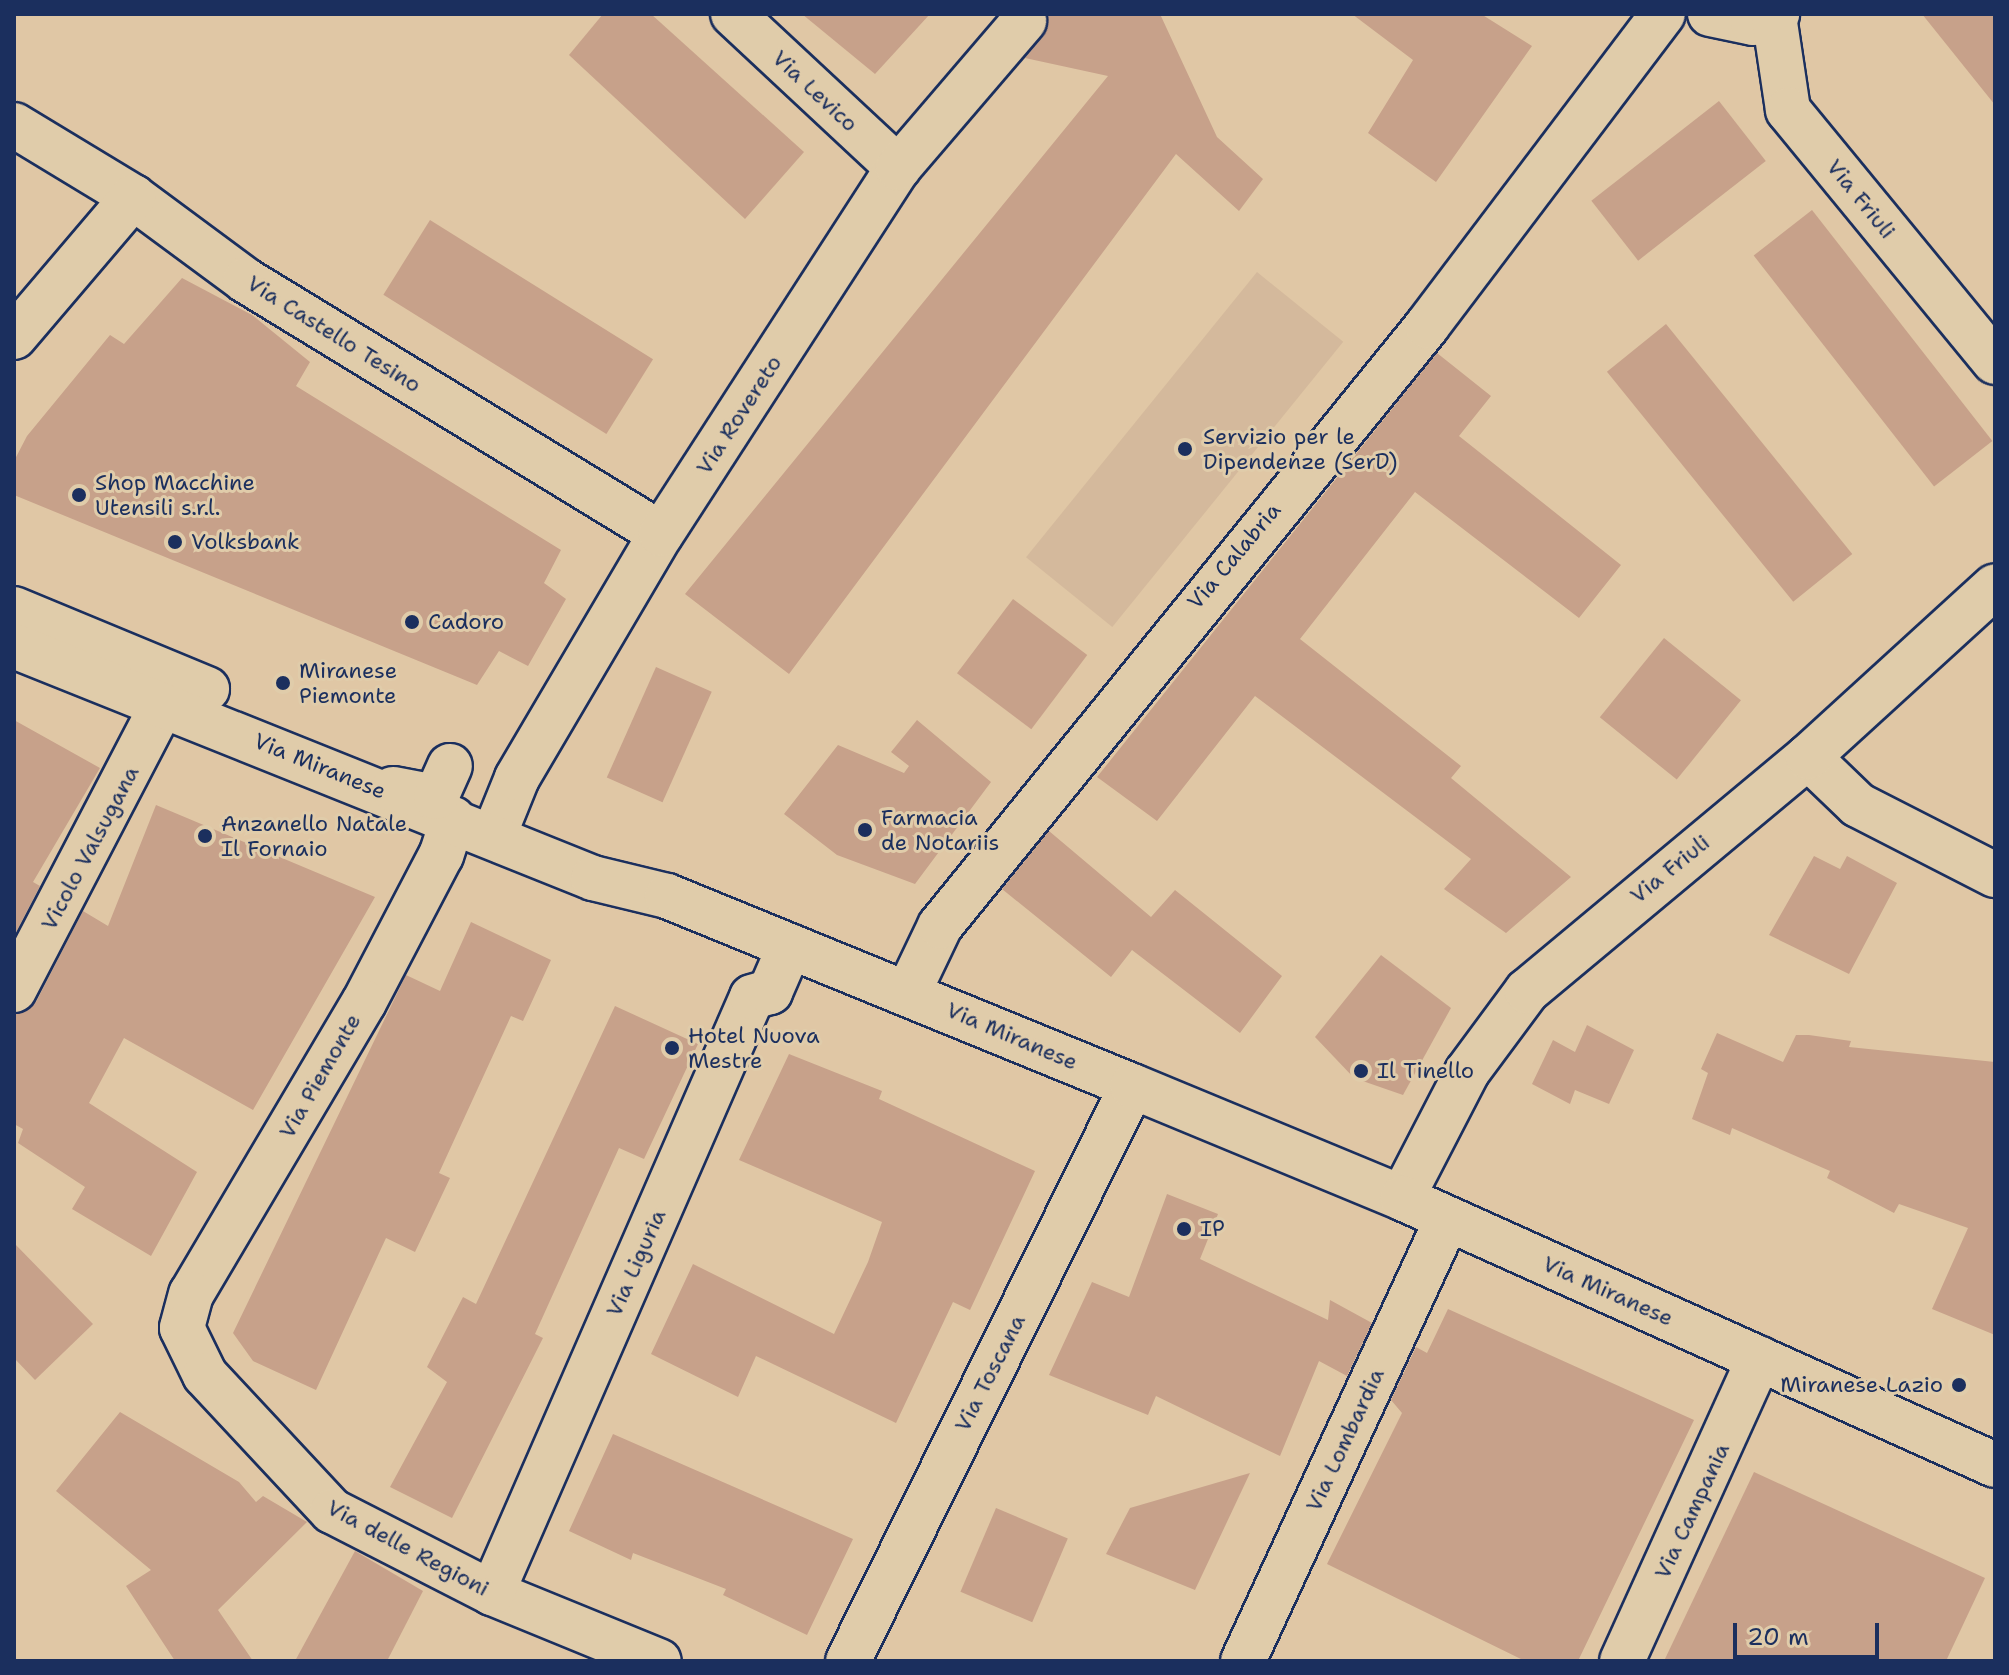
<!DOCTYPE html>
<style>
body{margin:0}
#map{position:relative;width:2009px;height:1675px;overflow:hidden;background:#e0c7a5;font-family:"Shantell Sans",sans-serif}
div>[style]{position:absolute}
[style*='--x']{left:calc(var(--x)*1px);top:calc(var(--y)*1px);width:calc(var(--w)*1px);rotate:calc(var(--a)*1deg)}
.built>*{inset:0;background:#d4b99c;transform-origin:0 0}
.building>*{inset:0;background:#c7a18a;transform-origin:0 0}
.roads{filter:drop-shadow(2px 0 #1b2f5e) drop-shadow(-2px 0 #1b2f5e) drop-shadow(0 2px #1b2f5e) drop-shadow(0 -2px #1b2f5e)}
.street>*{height:44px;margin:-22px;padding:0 22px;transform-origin:22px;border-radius:22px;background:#e0ccaa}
.secondary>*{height:44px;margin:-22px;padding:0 22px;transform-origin:22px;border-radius:22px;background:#e0ccaa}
.dots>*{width:22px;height:22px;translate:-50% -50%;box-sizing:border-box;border:4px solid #e0ccaa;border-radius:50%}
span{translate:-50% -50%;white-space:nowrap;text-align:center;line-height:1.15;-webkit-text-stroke:6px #e0ccaa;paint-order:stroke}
.street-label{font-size:22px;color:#1b2f5e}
.poi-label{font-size:22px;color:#1b2f5e}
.left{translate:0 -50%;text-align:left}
.right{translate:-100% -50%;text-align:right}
.frame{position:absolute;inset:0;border:16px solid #1b2f5e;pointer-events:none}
.scale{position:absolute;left:1733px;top:1623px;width:146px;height:36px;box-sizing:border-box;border:4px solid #1b2f5e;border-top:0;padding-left:10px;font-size:24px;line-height:28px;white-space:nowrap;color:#1b2f5e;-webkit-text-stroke:6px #e0ccaa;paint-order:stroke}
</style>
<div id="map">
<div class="built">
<div style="left:1257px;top:272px;width:111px;height:367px;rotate:39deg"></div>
</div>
<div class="building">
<div style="clip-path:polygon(603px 14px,651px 14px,804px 152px,745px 219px,569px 55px)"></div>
<div style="clip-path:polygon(802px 14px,930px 14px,875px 74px)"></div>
<div style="clip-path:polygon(1160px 14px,1217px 137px,1263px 179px,1239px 211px,1176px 154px,789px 674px,685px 594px,1108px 76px,1025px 58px,1043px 37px,1048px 15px)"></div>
<div style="clip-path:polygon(1352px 14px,1481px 14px,1532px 46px,1436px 182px,1368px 133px,1413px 60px)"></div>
<div style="clip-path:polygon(1922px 14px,1995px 14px,1995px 105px)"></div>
<div style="left:1719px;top:101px;width:76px;height:162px;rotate:52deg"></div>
<div style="left:1812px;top:210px;width:293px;height:74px;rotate:52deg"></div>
<div style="left:430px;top:220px;width:263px;height:88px;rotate:32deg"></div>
<div style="clip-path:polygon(182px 278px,252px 315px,310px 362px,296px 386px,561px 550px,544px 583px,566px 599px,528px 666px,499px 651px,477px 685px,14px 495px,14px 461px,27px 436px,110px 335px,124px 344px)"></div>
<div style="left:1666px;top:324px;width:296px;height:76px;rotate:51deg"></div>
<div style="clip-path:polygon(1437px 353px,1491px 396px,1459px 436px,1621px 565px,1579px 618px,1415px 492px,1300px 639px,1461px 766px,1451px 778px,1571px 877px,1506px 933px,1444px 889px,1471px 859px,1255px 696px,1157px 821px,1097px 777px)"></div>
<div style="left:1013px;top:599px;width:93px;height:93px;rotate:37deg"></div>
<div style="left:1664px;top:638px;width:99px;height:102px;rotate:39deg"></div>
<div style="left:656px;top:667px;width:61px;height:121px;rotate:24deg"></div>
<div style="clip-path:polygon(14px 720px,100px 768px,33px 882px,40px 886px,14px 936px)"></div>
<div style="clip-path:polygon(917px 720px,991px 782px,915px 884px,837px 855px,784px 814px,838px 745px,904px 773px,909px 766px,891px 752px)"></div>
<div style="clip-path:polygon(156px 805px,375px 897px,253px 1110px,124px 1038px,89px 1103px,197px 1172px,151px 1256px,72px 1209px,85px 1187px,18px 1143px,23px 1129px,14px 1124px,14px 1015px,36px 1002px,83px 911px,108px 926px)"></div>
<div style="clip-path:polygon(1049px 831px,1151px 917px,1175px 890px,1282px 976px,1240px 1033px,1132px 950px,1111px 977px,1002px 889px)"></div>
<div style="clip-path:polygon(1814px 856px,1840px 869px,1847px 856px,1897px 883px,1849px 974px,1769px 935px)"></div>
<div style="clip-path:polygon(471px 922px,551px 960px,523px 1021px,511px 1016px,439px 1173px,450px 1178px,415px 1252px,386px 1238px,316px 1390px,253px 1361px,233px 1333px,406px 975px,440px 991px)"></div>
<div style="clip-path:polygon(1381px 955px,1451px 1008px,1403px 1095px,1354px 1078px,1315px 1037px)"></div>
<div style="clip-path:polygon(615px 1006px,698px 1044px,644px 1159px,619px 1148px,535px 1334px,543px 1338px,452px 1518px,390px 1487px,447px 1382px,427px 1367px,463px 1297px,476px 1304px)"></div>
<div style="clip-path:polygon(1587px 1025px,1634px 1050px,1609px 1104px,1575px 1090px,1570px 1104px,1532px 1084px,1553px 1040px,1575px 1052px)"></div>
<div style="clip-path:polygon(1717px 1033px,1783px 1062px,1796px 1035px,1809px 1035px,1851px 1041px,1849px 1047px,1995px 1062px,1995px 1335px,1932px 1309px,1968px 1228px,1899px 1204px,1894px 1213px,1827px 1178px,1830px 1171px,1732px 1128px,1730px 1135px,1692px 1119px,1708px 1073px,1701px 1069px)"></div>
<div style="clip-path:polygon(789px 1054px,882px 1091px,879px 1099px,1035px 1171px,970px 1310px,953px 1302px,896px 1423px,756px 1356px,738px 1397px,651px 1354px,693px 1264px,834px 1334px,868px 1262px,882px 1222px,739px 1160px)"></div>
<div style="clip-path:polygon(1167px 1194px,1218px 1214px,1200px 1259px,1328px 1320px,1330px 1300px,1372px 1323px,1347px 1376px,1319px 1361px,1280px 1456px,1156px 1396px,1148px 1415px,1049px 1375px,1092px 1282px,1129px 1297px)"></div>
<div style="clip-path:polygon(14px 1243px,93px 1324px,35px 1380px,14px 1358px)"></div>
<div style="clip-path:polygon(1448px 1309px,1694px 1420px,1578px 1661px,1525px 1661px,1327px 1564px,1402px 1413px,1391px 1400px,1416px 1347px,1427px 1353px)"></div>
<div style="clip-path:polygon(120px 1412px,239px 1482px,256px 1502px,263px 1496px,307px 1522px,218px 1610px,253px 1661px,175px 1661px,126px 1586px,151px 1570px,56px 1491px)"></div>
<div style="clip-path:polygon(613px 1434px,853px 1539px,807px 1635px,723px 1595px,726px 1589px,633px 1553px,631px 1560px,569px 1531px)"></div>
<div style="clip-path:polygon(1754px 1472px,1985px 1578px,1946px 1661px,1664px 1661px)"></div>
<div style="clip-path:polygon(1250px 1473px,1195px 1590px,1106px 1554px,1130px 1508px)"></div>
<div style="left:996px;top:1508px;width:78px;height:91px;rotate:23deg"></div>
<div style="clip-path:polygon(355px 1551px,423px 1591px,387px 1661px,295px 1661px)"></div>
</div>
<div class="roads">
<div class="street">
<div style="--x:733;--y:14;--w:226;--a:43"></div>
<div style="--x:1710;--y:14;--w:44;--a:11.8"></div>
<div style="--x:1753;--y:23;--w:26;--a:-21"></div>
<div style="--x:1774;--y:16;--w:95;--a:81.5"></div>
<div style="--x:1788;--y:110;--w:326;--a:50.6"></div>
<div style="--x:14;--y:125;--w:139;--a:31.2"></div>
<div style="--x:133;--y:197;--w:139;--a:36.5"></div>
<div style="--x:245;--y:280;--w:487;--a:31.4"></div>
<div style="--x:14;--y:337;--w:184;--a:-49.6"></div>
<div style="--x:1808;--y:757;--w:69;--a:43.8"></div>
<div style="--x:1858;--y:805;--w:154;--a:27.1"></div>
<div style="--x:453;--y:819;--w:38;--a:108"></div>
<div style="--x:441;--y:855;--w:166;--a:117.6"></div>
<div style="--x:364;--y:1002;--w:339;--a:120.6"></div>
<div style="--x:191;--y:1294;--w:35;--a:105"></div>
<div style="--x:182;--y:1328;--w:52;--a:63.9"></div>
<div style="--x:205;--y:1375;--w:186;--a:47"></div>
<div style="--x:332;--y:1511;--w:180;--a:27.1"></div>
<div style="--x:492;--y:1593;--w:180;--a:22.2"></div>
<div style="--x:494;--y:835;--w:61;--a:-68"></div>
<div style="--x:517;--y:778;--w:283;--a:-59.5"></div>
<div style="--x:661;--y:534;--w:436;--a:-57.1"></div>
<div style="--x:898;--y:168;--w:194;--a:-49.4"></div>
<div style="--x:14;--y:990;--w:322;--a:-62.5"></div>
<div style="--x:908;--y:993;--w:74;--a:-64.5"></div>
<div style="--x:940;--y:926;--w:773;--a:-50.93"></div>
<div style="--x:1427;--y:326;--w:391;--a:-52.9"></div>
<div style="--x:1402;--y:1198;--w:142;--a:-62.7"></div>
<div style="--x:1467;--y:1072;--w:101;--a:-53.5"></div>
<div style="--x:1527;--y:991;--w:366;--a:-39.8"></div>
<div style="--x:1808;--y:757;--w:253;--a:-42.4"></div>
<div style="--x:492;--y:1593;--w:650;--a:-66.43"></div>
<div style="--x:752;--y:997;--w:19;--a:-16"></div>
<div style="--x:770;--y:992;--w:50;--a:-66.5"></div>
<div style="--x:848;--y:1661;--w:641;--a:-63.71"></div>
<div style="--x:1243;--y:1661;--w:487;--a:-65.2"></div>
<div style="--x:1622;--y:1661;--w:332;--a:-65.6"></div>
</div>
<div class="secondary">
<div style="--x:14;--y:609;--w:209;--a:22.5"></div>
<div style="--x:14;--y:646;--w:624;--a:21.84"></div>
<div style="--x:593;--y:878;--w:76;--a:13.7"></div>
<div style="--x:667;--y:896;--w:502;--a:22.23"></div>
<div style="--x:1132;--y:1086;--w:292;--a:22.5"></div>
<div style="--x:1402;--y:1198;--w:650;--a:24.24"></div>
<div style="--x:393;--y:789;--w:44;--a:10.5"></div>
<div style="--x:436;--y:797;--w:34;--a:-66"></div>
</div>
</div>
<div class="dots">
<div style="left:1185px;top:449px;background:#1b2f5e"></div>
<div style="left:79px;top:495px;background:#1b2f5e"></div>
<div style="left:175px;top:542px;background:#1b2f5e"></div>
<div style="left:412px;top:622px;background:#1b2f5e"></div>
<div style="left:283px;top:683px;background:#1b2f5e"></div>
<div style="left:865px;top:830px;background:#1b2f5e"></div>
<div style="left:205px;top:836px;background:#1b2f5e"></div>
<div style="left:672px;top:1048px;background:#1b2f5e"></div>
<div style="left:1361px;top:1071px;background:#1b2f5e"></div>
<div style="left:1184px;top:1229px;background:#1b2f5e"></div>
<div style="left:1959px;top:1385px;background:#1b2f5e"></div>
</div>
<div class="street-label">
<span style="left:815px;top:91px;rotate:43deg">Via Levico</span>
<span style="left:1861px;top:199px;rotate:51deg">Via Friuli</span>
<span style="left:334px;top:334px;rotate:32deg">Via Castello Tesino</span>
<span style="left:739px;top:415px;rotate:-57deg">Via Rovereto</span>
<span style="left:1234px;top:556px;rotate:-50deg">Via Calabria</span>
<span style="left:320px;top:766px;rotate:22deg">Via Miranese</span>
<span style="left:90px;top:848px;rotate:-62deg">Vicolo Valsugana</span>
<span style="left:1670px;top:869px;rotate:-39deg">Via Friuli</span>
<span style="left:1012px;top:1036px;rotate:23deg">Via Miranese</span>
<span style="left:320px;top:1076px;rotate:-60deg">Via Piemonte</span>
<span style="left:636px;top:1263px;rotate:-66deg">Via Liguria</span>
<span style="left:1608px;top:1291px;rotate:24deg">Via Miranese</span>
<span style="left:990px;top:1373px;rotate:-63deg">Via Toscana</span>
<span style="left:1345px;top:1440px;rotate:-65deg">Via Lombardia</span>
<span style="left:1692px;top:1511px;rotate:-65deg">Via Campania</span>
<span style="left:408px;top:1548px;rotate:28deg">Via delle Regioni</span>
</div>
<div class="poi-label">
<span class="left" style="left:1203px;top:449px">Servizio per le<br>Dipendenze (SerD)</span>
<span class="left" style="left:95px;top:495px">Shop Macchine<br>Utensili s.r.l.</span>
<span class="left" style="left:191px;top:542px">Volksbank</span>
<span class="left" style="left:428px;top:622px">Cadoro</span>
<span class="left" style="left:299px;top:683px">Miranese<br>Piemonte</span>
<span class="left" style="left:881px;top:830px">Farmacia<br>de Notariis</span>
<span class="left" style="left:221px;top:836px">Anzanello Natale<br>Il Fornaio</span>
<span class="left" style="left:688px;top:1048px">Hotel Nuova<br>Mestre</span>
<span class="left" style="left:1377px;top:1071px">Il Tinello</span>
<span class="left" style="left:1200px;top:1229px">IP</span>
<span class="right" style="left:1943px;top:1385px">Miranese Lazio</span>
</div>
<div class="frame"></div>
<div class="scale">20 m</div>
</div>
